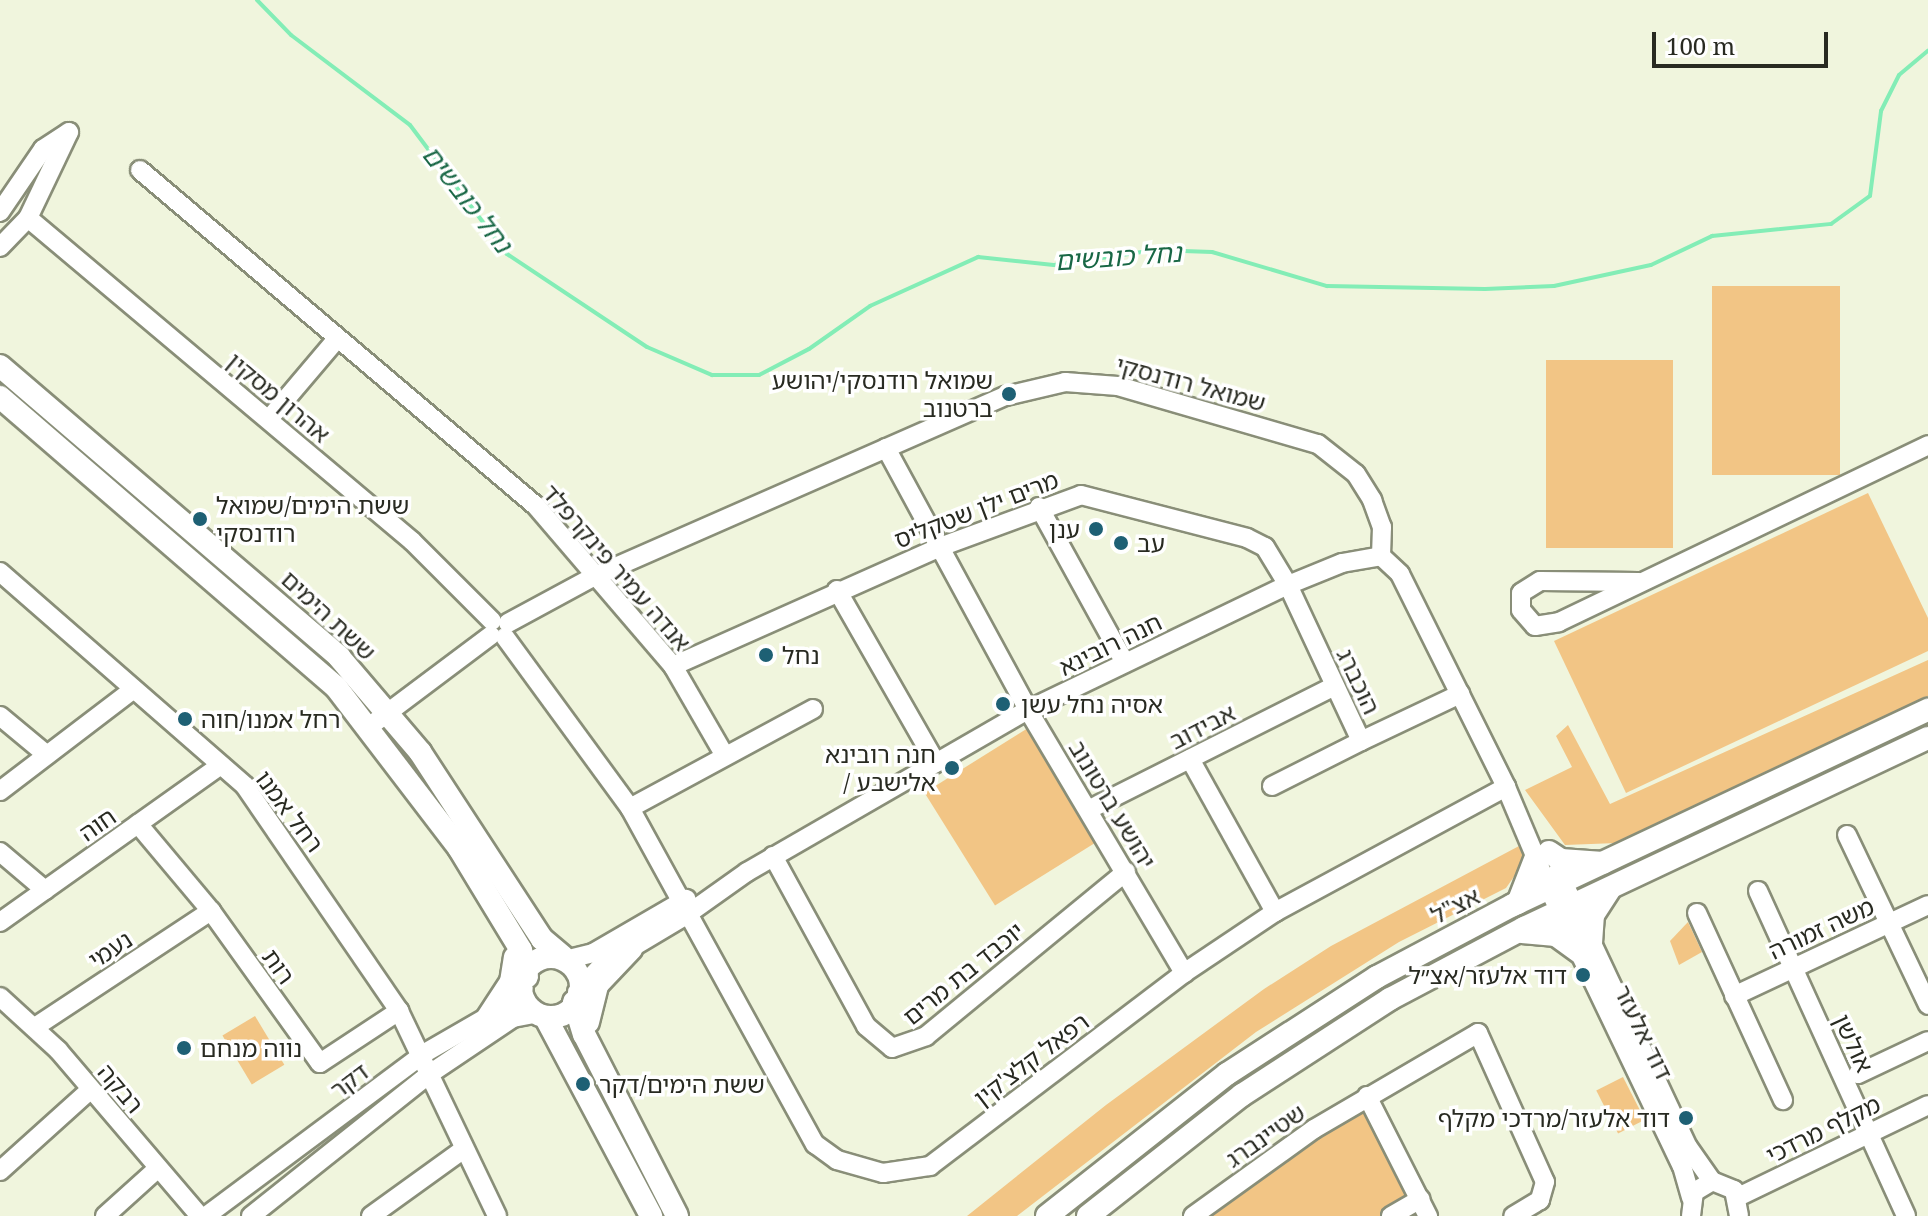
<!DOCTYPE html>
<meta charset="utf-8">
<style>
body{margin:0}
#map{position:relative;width:1928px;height:1216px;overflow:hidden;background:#f0f5dd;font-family:"Noto Serif","Noto Sans Hebrew",serif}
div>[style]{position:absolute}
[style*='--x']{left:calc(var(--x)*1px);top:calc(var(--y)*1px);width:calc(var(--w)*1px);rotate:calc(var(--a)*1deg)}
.green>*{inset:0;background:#f2c585;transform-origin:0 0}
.stream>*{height:4px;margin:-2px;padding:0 2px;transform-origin:2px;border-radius:2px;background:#83edb6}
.roads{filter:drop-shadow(2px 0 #898e78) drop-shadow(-2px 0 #898e78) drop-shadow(0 2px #898e78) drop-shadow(0 -2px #898e78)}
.minor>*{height:18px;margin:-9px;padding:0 9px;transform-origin:9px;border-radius:9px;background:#fff}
.major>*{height:22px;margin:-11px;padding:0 11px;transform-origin:11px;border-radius:11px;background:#fff}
.major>.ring{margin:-11px;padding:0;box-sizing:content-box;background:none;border:22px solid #fff;border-radius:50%}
.dots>*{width:22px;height:22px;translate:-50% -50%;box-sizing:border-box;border:4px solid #fff;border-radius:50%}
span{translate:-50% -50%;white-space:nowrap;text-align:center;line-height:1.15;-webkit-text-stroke:7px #fff;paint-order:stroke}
.poi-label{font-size:24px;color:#282a21}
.right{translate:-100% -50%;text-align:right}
.left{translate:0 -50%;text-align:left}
.street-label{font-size:24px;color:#282a21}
.water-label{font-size:26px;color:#186745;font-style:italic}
.scale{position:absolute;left:1652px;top:32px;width:176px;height:36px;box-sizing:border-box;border:4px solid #282a21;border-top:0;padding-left:10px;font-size:24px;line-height:28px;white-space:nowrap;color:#282a21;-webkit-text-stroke:6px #fff;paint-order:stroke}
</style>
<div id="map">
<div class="green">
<div style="left:1712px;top:286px;width:128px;height:189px"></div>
<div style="left:1546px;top:360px;width:127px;height:188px"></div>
<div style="clip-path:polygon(1868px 493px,1928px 618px,1928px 651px,1626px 793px,1554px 641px)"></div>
<div style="clip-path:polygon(1928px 660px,1928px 696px,1617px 843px,1565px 845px,1525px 790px,1572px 767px,1556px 736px,1568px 725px,1610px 804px)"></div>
<div style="left:1028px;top:728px;width:133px;height:122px;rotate:58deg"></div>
<div style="clip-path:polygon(1519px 846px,1525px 861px,1506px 888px,1399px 942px,1256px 1032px,1017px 1216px,967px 1216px,1106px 1105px,1264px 989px,1331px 946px)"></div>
<div style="clip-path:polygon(1688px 922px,1702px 952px,1679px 965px,1670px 941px)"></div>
<div style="left:255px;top:1016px;width:57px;height:38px;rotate:59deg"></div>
<div style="left:1623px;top:1077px;width:48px;height:30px;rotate:63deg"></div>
<div style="clip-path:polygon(1356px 1107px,1366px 1110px,1420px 1216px,1204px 1216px)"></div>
</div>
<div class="stream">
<div style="--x:257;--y:0;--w:49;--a:45.8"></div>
<div style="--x:291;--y:35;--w:149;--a:37.1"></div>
<div style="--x:410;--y:125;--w:161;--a:53.1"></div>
<div style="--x:507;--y:254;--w:168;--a:33.6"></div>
<div style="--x:647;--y:347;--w:71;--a:23.3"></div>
<div style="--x:712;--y:375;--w:47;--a:0"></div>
<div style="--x:759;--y:375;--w:56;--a:-27.5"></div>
<div style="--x:809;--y:349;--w:75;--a:-35.2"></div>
<div style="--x:870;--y:306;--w:119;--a:-24.4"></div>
<div style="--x:978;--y:257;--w:76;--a:6"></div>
<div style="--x:1054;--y:265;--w:102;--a:-8.4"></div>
<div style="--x:1155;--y:250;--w:57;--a:2"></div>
<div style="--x:1212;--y:252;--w:120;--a:16.5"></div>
<div style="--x:1327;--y:286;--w:158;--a:1.1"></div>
<div style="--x:1485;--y:289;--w:69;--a:-2.5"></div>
<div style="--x:1554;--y:286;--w:99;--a:-12.2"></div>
<div style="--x:1651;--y:265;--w:68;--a:-25.4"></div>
<div style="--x:1712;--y:236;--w:120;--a:-5.8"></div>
<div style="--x:1831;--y:224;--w:48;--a:-35.7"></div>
<div style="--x:1870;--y:196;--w:86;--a:-82.6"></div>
<div style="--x:1881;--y:111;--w:40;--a:-63.4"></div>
<div style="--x:1899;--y:75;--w:38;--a:-40"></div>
</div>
<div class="roads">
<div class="minor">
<div style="--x:140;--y:170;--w:519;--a:40.31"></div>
<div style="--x:536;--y:506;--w:211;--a:49.4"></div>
<div style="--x:673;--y:666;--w:104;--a:60"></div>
<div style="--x:0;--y:212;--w:76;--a:-55.7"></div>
<div style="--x:43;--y:149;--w:31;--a:-33"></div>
<div style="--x:28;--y:218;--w:502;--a:40.07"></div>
<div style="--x:412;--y:541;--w:113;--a:45"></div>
<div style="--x:0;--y:247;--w:40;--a:-46"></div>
<div style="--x:28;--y:218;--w:95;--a:-64.5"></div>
<div style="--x:269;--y:419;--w:104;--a:-49.7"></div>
<div style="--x:886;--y:448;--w:298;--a:61.5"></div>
<div style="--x:1028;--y:710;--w:306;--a:59.3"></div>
<div style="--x:1039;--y:507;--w:178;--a:61.1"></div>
<div style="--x:1381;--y:556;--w:26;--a:43"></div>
<div style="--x:1400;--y:574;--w:238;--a:63.5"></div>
<div style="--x:1506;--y:787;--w:111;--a:67.1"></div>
<div style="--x:1549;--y:889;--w:307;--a:64.4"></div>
<div style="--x:1682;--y:1166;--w:33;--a:74"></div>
<div style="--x:0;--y:572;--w:325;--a:41.1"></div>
<div style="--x:245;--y:786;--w:273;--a:55.6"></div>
<div style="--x:399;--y:1011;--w:227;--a:64.4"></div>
<div style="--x:1639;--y:582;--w:99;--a:-179.4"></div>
<div style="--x:1540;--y:581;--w:22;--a:148"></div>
<div style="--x:1521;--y:593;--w:17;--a:90"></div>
<div style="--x:1521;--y:610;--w:21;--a:49"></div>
<div style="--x:1535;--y:626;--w:24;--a:-9"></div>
<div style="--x:1559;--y:622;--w:409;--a:-25.6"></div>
<div style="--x:837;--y:590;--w:199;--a:60.2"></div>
<div style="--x:508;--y:623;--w:99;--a:-28.4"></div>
<div style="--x:595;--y:576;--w:449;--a:-23.7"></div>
<div style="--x:1006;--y:396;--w:61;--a:-13.3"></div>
<div style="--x:1065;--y:382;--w:53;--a:4.3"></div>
<div style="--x:1118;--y:386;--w:208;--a:16.2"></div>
<div style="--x:1318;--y:444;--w:48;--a:38.3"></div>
<div style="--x:1356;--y:474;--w:31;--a:58"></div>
<div style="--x:1372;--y:500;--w:29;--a:70"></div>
<div style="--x:1382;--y:527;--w:29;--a:92"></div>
<div style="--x:505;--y:637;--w:212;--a:53.8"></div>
<div style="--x:630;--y:808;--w:384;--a:61.2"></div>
<div style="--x:815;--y:1144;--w:27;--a:36"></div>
<div style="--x:837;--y:1160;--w:48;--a:15.8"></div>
<div style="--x:883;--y:1173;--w:48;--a:-8.5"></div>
<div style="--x:930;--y:1166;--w:319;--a:-37.2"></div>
<div style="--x:1184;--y:973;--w:110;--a:-33.8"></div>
<div style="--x:1275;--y:912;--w:263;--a:-28.4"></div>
<div style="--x:673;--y:666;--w:292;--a:-24"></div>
<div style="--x:940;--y:547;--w:150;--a:-20.2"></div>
<div style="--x:1081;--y:495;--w:171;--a:14.5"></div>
<div style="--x:1247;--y:538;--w:20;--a:27"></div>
<div style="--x:1265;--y:547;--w:44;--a:58.8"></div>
<div style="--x:1288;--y:585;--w:172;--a:64.9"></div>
<div style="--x:1361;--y:741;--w:110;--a:-25.4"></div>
<div style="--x:0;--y:716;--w:61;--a:39.7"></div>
<div style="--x:370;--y:726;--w:151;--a:-36.9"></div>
<div style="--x:1190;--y:759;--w:175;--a:60.9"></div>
<div style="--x:1272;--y:786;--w:100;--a:-26.8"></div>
<div style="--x:0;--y:791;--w:168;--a:-37.3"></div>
<div style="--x:630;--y:808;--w:208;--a:-28.4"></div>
<div style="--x:1090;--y:809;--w:274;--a:-26.7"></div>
<div style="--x:138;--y:824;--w:114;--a:50"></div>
<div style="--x:211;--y:911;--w:187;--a:54.4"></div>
<div style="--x:320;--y:1063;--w:95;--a:-33.4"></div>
<div style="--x:1847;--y:835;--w:188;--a:64.5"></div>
<div style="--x:0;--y:852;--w:59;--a:40.2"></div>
<div style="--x:773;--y:856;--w:194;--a:61.3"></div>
<div style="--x:866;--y:1026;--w:34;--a:40"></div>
<div style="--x:892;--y:1048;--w:36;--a:-19"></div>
<div style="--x:926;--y:1036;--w:259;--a:-39.4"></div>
<div style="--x:1558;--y:871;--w:305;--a:64.8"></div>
<div style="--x:1688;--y:1147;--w:42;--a:54.8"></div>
<div style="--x:1758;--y:891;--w:357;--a:65.5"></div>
<div style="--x:1697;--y:913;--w:206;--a:65.3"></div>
<div style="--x:0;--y:922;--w:271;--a:-35.4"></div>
<div style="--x:569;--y:959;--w:25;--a:-14"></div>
<div style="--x:593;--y:953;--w:108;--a:-30.1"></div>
<div style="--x:577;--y:992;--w:35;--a:-47"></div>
<div style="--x:601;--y:966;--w:98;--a:-30.8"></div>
<div style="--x:685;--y:916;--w:76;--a:-35.4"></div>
<div style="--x:747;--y:872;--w:324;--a:-30"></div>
<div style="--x:1028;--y:710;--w:288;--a:-25.7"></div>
<div style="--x:1288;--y:585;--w:58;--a:-22.2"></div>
<div style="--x:1342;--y:563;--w:40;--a:-10"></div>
<div style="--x:1734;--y:996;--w:214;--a:-25.1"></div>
<div style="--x:0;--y:997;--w:79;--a:42.4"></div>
<div style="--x:58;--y:1050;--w:218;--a:49.5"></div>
<div style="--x:35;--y:1027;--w:211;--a:-33.4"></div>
<div style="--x:1858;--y:1074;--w:77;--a:-25.2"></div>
<div style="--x:1367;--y:1096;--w:135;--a:63.1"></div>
<div style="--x:0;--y:1171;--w:122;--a:-42"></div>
<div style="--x:1738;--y:1197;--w:211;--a:-25.8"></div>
<div style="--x:105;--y:1216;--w:70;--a:-42.1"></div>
<div style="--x:206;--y:1216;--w:271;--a:-36.7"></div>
<div style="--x:423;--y:1054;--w:98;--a:-30"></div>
<div style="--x:508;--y:1005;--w:23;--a:-47"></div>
<div style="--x:251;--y:1216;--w:230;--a:-38.5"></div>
<div style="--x:431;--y:1073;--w:99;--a:-33.9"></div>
<div style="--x:513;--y:1018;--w:20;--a:-11"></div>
<div style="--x:371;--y:1216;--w:115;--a:-35.8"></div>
<div style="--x:1193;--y:1216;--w:149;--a:-35.7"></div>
<div style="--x:1314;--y:1129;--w:190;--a:-30.3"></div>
<div style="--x:1478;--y:1033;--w:163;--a:65.8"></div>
<div style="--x:1545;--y:1182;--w:19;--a:106"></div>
<div style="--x:1540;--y:1200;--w:31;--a:149"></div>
<div style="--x:1391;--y:1216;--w:34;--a:-30"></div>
<div style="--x:1691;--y:1216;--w:24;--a:-83"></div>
<div style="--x:1694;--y:1192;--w:21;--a:-31"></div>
<div style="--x:1712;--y:1181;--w:24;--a:22"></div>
<div style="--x:1734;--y:1190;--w:26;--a:79"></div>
</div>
<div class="major">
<div style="--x:0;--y:366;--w:447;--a:40.6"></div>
<div style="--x:339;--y:657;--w:125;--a:49.5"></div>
<div style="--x:420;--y:752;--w:223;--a:56.9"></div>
<div style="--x:542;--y:939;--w:26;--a:40"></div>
<div style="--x:0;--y:397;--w:444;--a:40.8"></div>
<div style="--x:336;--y:687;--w:203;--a:52.6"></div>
<div style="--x:459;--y:848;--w:119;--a:58.7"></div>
<div style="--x:521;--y:950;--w:27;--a:77"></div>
<div style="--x:1549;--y:852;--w:14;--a:34"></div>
<div style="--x:1561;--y:860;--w:42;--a:4.1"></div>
<div style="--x:1518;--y:903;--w:49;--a:-68.6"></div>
<div style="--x:1522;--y:932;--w:34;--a:5"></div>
<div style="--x:1556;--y:935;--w:29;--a:36"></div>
<div style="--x:1591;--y:943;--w:28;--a:-86"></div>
<div style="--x:1593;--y:915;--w:30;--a:-57"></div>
<div class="ring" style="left:521px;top:957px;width:38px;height:38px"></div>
<div style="--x:574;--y:1002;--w:34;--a:73"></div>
<div style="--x:584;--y:1034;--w:204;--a:62.9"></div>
<div style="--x:488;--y:1017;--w:42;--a:-56.7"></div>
<div style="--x:511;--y:982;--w:25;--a:-81"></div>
<div style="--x:547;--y:1020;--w:222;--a:62"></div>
<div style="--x:588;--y:1022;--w:38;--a:-76"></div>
<div style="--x:597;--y:985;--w:50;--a:-46.6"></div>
<div style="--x:1047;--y:1216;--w:229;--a:-38.3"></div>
<div style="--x:1227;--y:1074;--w:179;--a:-32.9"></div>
<div style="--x:1377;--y:977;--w:154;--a:-27.9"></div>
<div style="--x:1513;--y:905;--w:459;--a:-25.2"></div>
<div style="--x:1088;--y:1216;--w:196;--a:-38.2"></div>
<div style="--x:1242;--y:1095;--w:176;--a:-33"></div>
<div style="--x:1390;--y:999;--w:152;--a:-27.9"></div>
<div style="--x:1524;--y:928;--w:446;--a:-25.2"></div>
</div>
</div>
<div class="dots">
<div style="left:1009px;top:394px;background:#1e6074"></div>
<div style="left:200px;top:519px;background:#1e6074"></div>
<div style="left:1096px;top:529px;background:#1e6074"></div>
<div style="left:1121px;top:543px;background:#1e6074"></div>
<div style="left:766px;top:655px;background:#1e6074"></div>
<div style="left:1003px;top:704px;background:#1e6074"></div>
<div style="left:185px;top:719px;background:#1e6074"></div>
<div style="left:952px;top:768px;background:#1e6074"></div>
<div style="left:1583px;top:975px;background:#1e6074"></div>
<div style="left:184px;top:1048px;background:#1e6074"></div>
<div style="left:583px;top:1084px;background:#1e6074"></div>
<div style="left:1686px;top:1118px;background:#1e6074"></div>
</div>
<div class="poi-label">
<span class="right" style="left:993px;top:394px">שמואל רודנסקי/יהושע<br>ברטנוב</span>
<span class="left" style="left:216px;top:519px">ששת הימים/שמואל<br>רודנסקי</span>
<span class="right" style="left:1080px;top:529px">ענן</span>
<span class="left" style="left:1137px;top:543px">עב</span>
<span class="left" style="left:782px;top:655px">נחל</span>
<span class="left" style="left:1021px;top:704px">אסיה נחל עשן</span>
<span class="left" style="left:201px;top:719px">רחל אמנו/חוה</span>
<span class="right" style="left:936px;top:768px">חנה רובינא<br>/ אלישבע</span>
<span class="right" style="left:1567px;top:975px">דוד אלעזר/אצ״ל</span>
<span class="left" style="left:200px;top:1048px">נווה מנחם</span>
<span class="left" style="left:599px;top:1084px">ששת הימים/דקר</span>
<span class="right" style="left:1670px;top:1118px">דוד אלעזר/מרדכי מקלף</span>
</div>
<div class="street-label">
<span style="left:1191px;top:383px;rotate:15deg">שמואל רודנסקי</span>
<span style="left:279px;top:397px;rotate:40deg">אהרון מסקין</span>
<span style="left:976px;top:509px;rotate:-21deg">מרים ילן שטקליס</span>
<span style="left:617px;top:567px;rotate:49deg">אנדה עמיר פינקרפלד</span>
<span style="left:329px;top:615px;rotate:43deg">ששת הימים</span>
<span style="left:1110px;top:644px;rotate:-26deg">חנה רובינא</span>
<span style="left:1359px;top:681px;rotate:65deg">הוכברג</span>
<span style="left:1202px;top:726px;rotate:-27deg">אבידוב</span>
<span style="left:1113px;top:804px;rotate:59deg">יהושע ברטונוב</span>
<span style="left:290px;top:811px;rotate:53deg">רחל אמנו</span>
<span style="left:97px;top:824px;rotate:-35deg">חוה</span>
<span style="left:1455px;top:905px;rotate:-27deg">אצ"ל</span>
<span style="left:1821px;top:928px;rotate:-25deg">משה זמורה</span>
<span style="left:110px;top:949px;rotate:-33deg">נעמי</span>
<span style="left:279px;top:966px;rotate:54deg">רות</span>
<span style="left:963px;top:973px;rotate:-39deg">יוכבד בת מרים</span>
<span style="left:1644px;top:1032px;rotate:64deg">דוד אלעזר</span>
<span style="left:1854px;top:1043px;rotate:65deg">אולשן</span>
<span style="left:1031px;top:1059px;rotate:-37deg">רפאל קלצ'קין</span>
<span style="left:349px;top:1080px;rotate:-37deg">דקר</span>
<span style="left:121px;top:1088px;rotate:50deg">רבקה</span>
<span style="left:1823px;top:1129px;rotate:-26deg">מקלף מרדכי</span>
<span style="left:1265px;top:1135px;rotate:-35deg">שטיינברג</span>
</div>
<div class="water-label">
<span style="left:467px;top:199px;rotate:52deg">נחל כובשים</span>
<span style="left:1118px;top:257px;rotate:-4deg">נחל כובשים</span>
</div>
<div class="scale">100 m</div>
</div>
